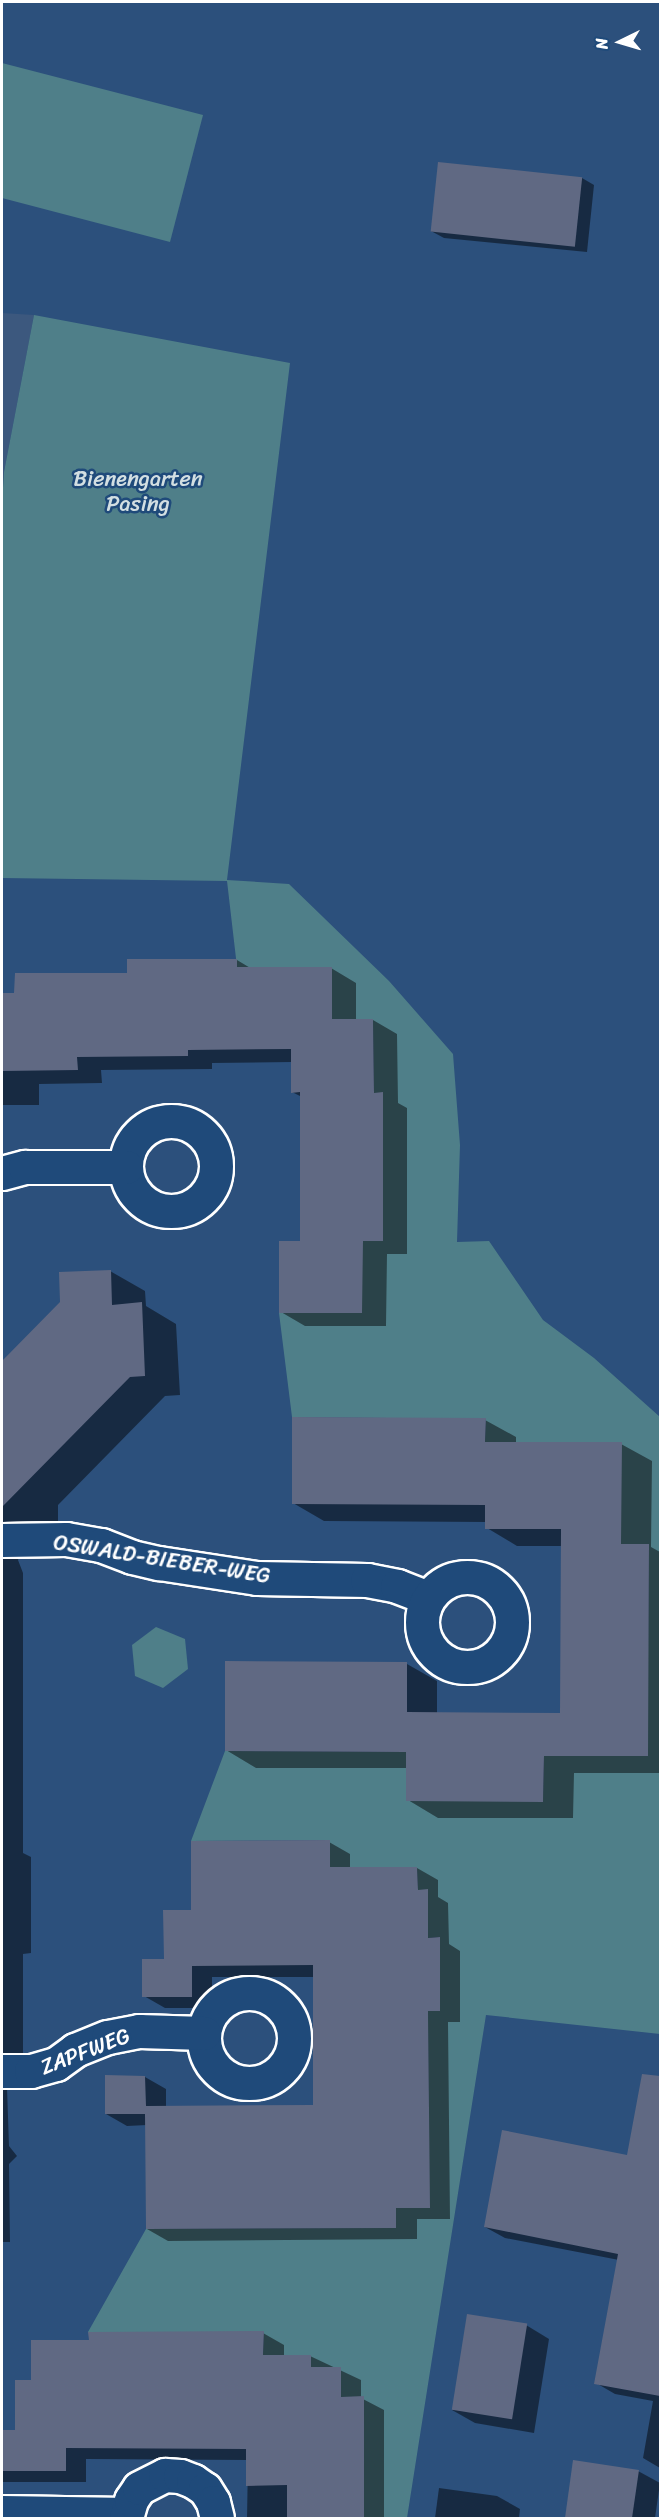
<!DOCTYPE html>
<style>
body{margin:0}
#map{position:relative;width:662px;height:2520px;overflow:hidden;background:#2c507c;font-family:Sriracha,sans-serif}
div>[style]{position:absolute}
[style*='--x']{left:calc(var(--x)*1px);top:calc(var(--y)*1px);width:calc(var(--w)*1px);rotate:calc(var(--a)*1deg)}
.built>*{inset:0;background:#3c587e}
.green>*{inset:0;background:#4f7f89}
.shadow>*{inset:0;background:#0007}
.building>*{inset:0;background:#606983;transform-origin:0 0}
.roads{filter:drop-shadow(2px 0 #fff) drop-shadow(-2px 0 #fff) drop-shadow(0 2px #fff) drop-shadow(0 -2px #fff)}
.minor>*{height:33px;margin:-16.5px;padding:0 16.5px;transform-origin:16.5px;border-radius:16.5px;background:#1f4a7a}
.minor>.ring{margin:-16.5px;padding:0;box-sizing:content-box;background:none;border:33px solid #1f4a7a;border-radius:50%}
span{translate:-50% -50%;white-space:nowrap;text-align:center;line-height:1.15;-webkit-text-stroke:5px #1f4a7a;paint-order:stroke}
.park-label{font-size:22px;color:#d3dfe2}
.street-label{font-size:22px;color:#fff}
.frame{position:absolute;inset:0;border:3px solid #fff;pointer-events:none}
.north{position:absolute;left:590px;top:12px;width:60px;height:60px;-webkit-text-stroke:4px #1f4a7a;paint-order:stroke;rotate:265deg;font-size:16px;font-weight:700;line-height:24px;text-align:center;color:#fff}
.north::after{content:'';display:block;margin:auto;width:21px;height:27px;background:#fff;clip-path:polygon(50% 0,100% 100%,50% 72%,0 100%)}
</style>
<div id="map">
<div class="built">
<div style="clip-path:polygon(2px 313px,34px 315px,4px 472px,2px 503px)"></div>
</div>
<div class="green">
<div style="clip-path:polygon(2px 63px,203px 115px,170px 242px,2px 198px)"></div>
<div style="clip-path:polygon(34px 315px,290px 363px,227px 880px,289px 884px,389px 981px,453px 1054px,460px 1145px,457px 1242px,489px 1241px,543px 1320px,594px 1358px,660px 1417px,660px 2034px,486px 2015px,407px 2518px,364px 2518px,364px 2397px,341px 2397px,341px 2367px,311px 2367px,310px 2355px,263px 2355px,264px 2332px,88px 2332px,146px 2229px,396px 2228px,396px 2208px,429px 2208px,428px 2011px,440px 2011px,439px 1937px,428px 1938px,428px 1890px,418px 1890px,417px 1867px,330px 1867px,329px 1840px,191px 1841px,225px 1751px,406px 1752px,407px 1801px,543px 1801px,544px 1756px,647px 1756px,649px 1544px,621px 1544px,621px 1442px,485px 1442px,486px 1419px,292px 1417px,279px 1313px,363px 1241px,383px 1240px,383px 1093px,374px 1093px,373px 1019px,332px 1019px,237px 967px,227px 881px,2px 878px,2px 503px,4px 472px)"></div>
<div style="clip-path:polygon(156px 1627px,185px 1639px,188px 1669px,163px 1688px,135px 1676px,132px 1645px)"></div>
</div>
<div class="shadow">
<div style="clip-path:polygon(582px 178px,594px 185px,587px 252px,444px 238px,431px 231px)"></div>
<div style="clip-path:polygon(237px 960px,252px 969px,331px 968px,356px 983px,356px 1020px,373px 1020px,397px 1034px,398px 1103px,407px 1108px,407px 1254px,387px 1254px,386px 1326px,305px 1326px,281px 1312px,301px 1242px,302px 1097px,292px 1092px,292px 1062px,212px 1063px,212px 1069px,101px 1070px,102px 1083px,39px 1084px,39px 1105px,2px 1105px,2px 995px)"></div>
<div style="clip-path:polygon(110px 1271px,145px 1291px,146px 1306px,176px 1324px,180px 1395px,165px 1396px,58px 1505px,58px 1529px,23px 1548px,18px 1560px,23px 1573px,23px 1853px,31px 1857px,31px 1953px,23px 1954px,23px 2058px,6px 2058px,9px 2146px,17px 2156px,9px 2164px,10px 2242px,2px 2242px,2px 1363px,61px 1303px)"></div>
<div style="clip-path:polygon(485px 1420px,516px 1437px,516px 1444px,621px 1444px,652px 1461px,651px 1547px,660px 1552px,660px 1773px,574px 1773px,573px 1818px,438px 1818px,408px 1800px,408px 1768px,256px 1768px,226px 1750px,407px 1664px,437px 1681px,437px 1714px,561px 1714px,562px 1546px,517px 1546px,487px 1528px,487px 1522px,324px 1521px,293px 1503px)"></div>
<div style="clip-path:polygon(329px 1842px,350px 1854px,350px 1869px,417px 1868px,438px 1880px,438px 1897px,448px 1903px,449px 1944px,460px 1951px,460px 2022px,448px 2022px,450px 2219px,417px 2219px,417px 2239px,168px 2241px,147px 2229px,147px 2125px,127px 2126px,106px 2114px,145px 2077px,166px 2089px,166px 2108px,314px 2107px,315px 1977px,212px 1977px,212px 2008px,165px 2008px,144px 1996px,192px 1912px)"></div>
<div style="clip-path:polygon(636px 2114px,660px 2119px,660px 2468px,643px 2458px,653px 2401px,615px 2394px,596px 2383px,619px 2260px,505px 2238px,485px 2227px,628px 2157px)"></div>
<div style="clip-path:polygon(526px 2325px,549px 2339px,534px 2433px,475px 2423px,452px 2410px)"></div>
<div style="clip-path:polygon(263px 2333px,284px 2345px,284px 2356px,310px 2356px,361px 2380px,361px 2398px,384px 2410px,384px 2518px,247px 2518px,248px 2460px,86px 2459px,86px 2482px,2px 2482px,2px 2432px,16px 2432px,33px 2382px,90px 2341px)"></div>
<div style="clip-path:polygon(574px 2462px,638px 2471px,660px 2483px,655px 2518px,566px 2518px)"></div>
<div style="clip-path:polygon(439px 2488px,497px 2496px,520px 2509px,519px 2518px,435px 2518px)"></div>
</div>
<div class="building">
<div style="left:438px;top:162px;width:145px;height:70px;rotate:6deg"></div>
<div style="clip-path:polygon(127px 959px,237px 959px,237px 967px,332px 967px,332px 1019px,373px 1019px,374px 1093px,383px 1092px,383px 1241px,363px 1241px,362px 1313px,279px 1313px,279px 1241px,300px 1241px,300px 1092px,291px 1093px,291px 1049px,188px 1050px,188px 1056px,77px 1057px,78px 1070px,2px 1071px,2px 993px,14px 993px,15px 973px,127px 973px)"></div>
<div style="clip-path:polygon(111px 1270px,112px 1305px,142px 1302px,145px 1376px,130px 1377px,2px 1507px,2px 1361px,60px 1302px,59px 1272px)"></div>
<div style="clip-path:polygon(292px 1417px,486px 1418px,485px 1442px,622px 1442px,621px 1544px,649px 1544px,648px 1756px,544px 1756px,543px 1802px,406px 1801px,406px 1752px,225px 1751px,225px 1661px,407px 1662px,407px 1712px,560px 1713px,561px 1529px,485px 1529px,485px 1505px,292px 1504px)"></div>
<div style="clip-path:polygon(330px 1840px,330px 1867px,417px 1867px,418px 1890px,428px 1889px,428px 1938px,440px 1937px,440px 2011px,428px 2011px,430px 2208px,396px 2208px,396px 2228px,146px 2229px,145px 2114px,105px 2114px,105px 2075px,145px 2076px,146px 2106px,313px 2105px,313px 1965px,192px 1966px,192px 1997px,142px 1997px,142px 1959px,164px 1959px,163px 1910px,191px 1910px,191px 1841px)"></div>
<div style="clip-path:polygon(642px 2074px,660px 2076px,660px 2396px,594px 2384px,618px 2254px,484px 2227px,502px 2130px,627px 2155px)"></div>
<div style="left:467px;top:2314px;width:61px;height:97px;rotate:9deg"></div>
<div style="clip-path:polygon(264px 2331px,263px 2355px,311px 2355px,311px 2367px,341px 2367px,341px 2397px,364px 2396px,364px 2518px,287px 2518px,287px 2485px,246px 2486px,246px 2449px,66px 2448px,66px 2471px,2px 2471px,2px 2430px,15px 2430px,15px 2380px,31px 2380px,31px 2340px,89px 2340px,88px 2332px)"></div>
<div style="clip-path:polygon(573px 2460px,639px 2470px,632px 2518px,565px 2518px)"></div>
</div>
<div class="roads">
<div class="minor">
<div class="ring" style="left:126px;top:1121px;width:57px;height:57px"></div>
<div style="--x:2;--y:1173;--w:24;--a:-15"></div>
<div style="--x:25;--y:1167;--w:101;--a:0"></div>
<div style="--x:2;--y:1540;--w:64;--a:-0.9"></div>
<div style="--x:66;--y:1539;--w:36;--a:10"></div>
<div style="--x:101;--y:1545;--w:33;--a:21"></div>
<div style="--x:132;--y:1557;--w:28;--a:13"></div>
<div style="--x:159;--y:1563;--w:99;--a:8.7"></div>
<div style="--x:257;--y:1578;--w:110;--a:1"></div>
<div style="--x:367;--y:1580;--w:31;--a:11"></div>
<div style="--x:397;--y:1586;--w:33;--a:21"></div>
<div class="ring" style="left:422px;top:1577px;width:57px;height:57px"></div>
<div class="ring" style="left:204px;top:1993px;width:57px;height:57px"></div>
<div style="--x:2;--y:2071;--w:29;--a:0"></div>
<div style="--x:31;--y:2071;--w:26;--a:-16"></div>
<div style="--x:56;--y:2064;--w:24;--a:-36"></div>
<div style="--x:75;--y:2050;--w:35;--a:-22"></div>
<div style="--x:108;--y:2037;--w:32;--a:-11"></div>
<div style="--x:139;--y:2031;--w:65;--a:1.8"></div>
<div style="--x:2;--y:2512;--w:125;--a:0.9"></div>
<div style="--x:126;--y:2518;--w:19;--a:-74"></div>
<div style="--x:131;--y:2500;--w:14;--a:-56"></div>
<div style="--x:139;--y:2488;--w:29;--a:-27"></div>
<div style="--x:165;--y:2475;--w:15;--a:4"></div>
<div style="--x:180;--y:2476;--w:14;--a:21"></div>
<div style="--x:193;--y:2481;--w:14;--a:34"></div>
<div style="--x:205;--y:2489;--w:15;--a:58"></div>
<div style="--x:213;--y:2502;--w:16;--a:76"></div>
</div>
</div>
<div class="park-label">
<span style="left:138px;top:491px">Bienengarten<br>Pasing</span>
</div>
<div class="street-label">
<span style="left:162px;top:1559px;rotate:9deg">OSWALD-BIEBER-WEG</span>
<span style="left:85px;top:2051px;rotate:-21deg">ZAPFWEG</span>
</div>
<div class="frame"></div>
<div class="north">N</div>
</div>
